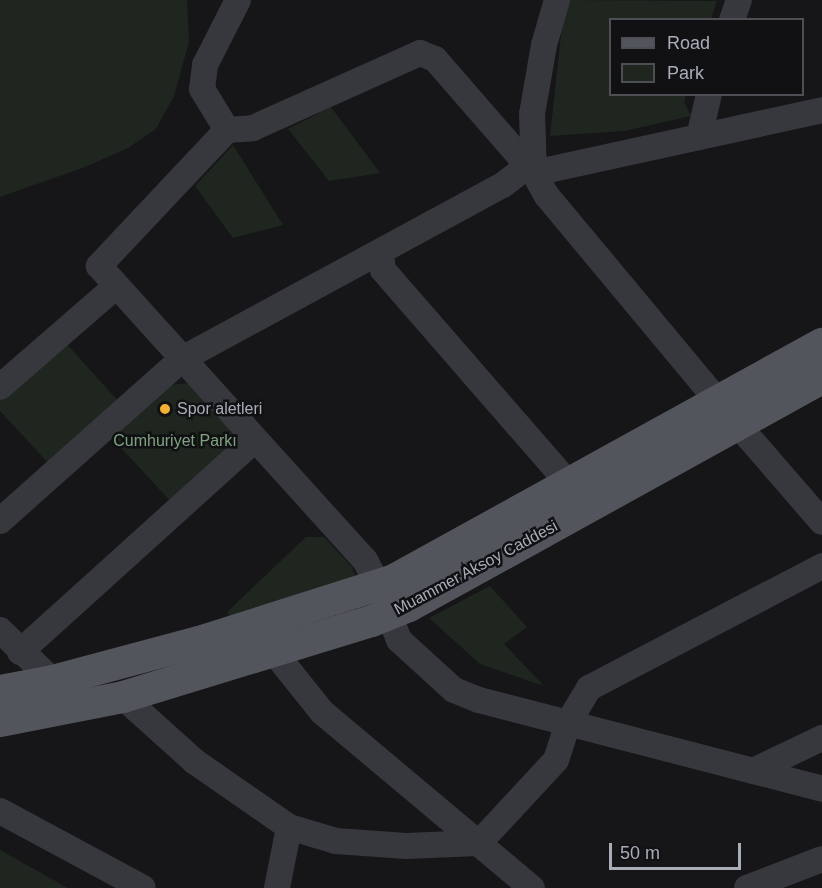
<!DOCTYPE html>
<meta charset="utf-8">
<style>
body{margin:0}
#map{position:relative;width:822px;height:888px;overflow:hidden;background:#161618;font-family:Arial,sans-serif}
div>[style]{position:absolute}
[style*='--x']{left:calc(var(--x)*1px);top:calc(var(--y)*1px);width:calc(var(--w)*1px);rotate:calc(var(--a)*1deg)}
.green>*{inset:0;background:#1e261f}
.minor>*{height:26px;margin:-13px;padding:0 13px;transform-origin:13px;border-radius:13px;background:#37383d}
.major>*{height:32px;margin:-16px;padding:0 16px;transform-origin:16px;border-radius:16px;background:#53555c}
.dots>*{width:16px;height:16px;translate:-50% -50%;box-sizing:border-box;border:3px solid #111113;border-radius:50%}
span{translate:-50% -50%;white-space:nowrap;text-align:center;line-height:1.15;-webkit-text-stroke:5px #111113;paint-order:stroke}
.poi-label{font-size:16px;color:#a8adb8}
.left{translate:0 -50%;text-align:left}
.park-label{font-size:16px;color:#7fa381}
.street-label{font-size:16px;color:#a8adb8}
.legend{position:absolute;left:609px;top:18px;width:195px;height:78px;box-sizing:border-box;background:#111113;border:2px solid #4d4f55;margin:0;padding:8px 10px;list-style:none;font-size:18px;color:#a8adb8}
.legend li{display:flex;align-items:center;gap:12px;height:30px}
.legend b{width:30px;border:2px solid #4d4f55}
.scale{position:absolute;left:609px;top:843px;width:132px;height:27px;box-sizing:border-box;border:3px solid #a8adb8;border-top:0;padding-left:8px;font-size:18px;line-height:21px;white-space:nowrap;color:#a8adb8;-webkit-text-stroke:4px #111113;paint-order:stroke}
</style>
<div id="map">
<div class="green">
<div style="clip-path:polygon(0 0,187px 0,189px 42px,174px 96px,156px 129px,128px 148px,85px 167px,0 197px)"></div>
<div style="clip-path:polygon(570px 0,717px 1px,711px 19px,610px 20px,610px 94px,686px 95px,684px 102px,691px 116px,624px 131px,550px 136px,562px 26px)"></div>
<div style="clip-path:polygon(331px 107px,380px 173px,329px 181px,288px 129px)"></div>
<div style="clip-path:polygon(233px 145px,283px 225px,233px 238px,195px 186px)"></div>
<div style="clip-path:polygon(65px 342px,119px 402px,50px 465px,0 411px,0 401px)"></div>
<div style="clip-path:polygon(191px 383px,236px 431px,233px 448px,173px 504px,112px 438px,169px 385px)"></div>
<div style="clip-path:polygon(306px 537px,324px 537px,352px 567px,357px 580px,232px 621px,227px 612px)"></div>
<div style="clip-path:polygon(490px 586px,527px 627px,504px 644px,544px 686px,480px 664px,429px 618px)"></div>
<div style="clip-path:polygon(0 850px,68px 888px,0 888px)"></div>
</div>
<div class="minor">
<div style="--x:238;--y:0;--w:73;--a:116.9"></div>
<div style="--x:205;--y:65;--w:24;--a:97"></div>
<div style="--x:202;--y:89;--w:48;--a:58.6"></div>
<div style="--x:227;--y:130;--w:187;--a:133.3"></div>
<div style="--x:99;--y:266;--w:396;--a:47.9"></div>
<div style="--x:365;--y:560;--w:29;--a:63"></div>
<div style="--x:378;--y:586;--w:58;--a:68.7"></div>
<div style="--x:399;--y:640;--w:74;--a:42.3"></div>
<div style="--x:454;--y:690;--w:27;--a:22"></div>
<div style="--x:479;--y:700;--w:354;--a:14.5"></div>
<div style="--x:732;--y:20;--w:21;--a:-71"></div>
<div style="--x:227;--y:130;--w:26;--a:-4"></div>
<div style="--x:253;--y:128;--w:183;--a:-24.2"></div>
<div style="--x:420;--y:53;--w:16;--a:22"></div>
<div style="--x:435;--y:59;--w:151;--a:49"></div>
<div style="--x:534;--y:173;--w:26;--a:61"></div>
<div style="--x:547;--y:196;--w:298;--a:50.2"></div>
<div style="--x:738;--y:425;--w:128;--a:49.1"></div>
<div style="--x:699;--y:137;--w:44;--a:-76.9"></div>
<div style="--x:534;--y:173;--w:295;--a:-12.3"></div>
<div style="--x:534;--y:173;--w:59;--a:-91.9"></div>
<div style="--x:532;--y:114;--w:70;--a:-80.1"></div>
<div style="--x:544;--y:45;--w:47;--a:-73.9"></div>
<div style="--x:381;--y:252;--w:18;--a:84"></div>
<div style="--x:383;--y:270;--w:284;--a:49"></div>
<div style="--x:0;--y:387;--w:154;--a:-41"></div>
<div style="--x:0;--y:521;--w:244;--a:-41.7"></div>
<div style="--x:182;--y:359;--w:365;--a:-28.5"></div>
<div style="--x:503;--y:185;--w:29;--a:-38"></div>
<div style="--x:0;--y:630;--w:74;--a:43.9"></div>
<div style="--x:20;--y:652;--w:316;--a:-42.1"></div>
<div style="--x:274;--y:652;--w:77;--a:51.3"></div>
<div style="--x:322;--y:712;--w:274;--a:40"></div>
<div style="--x:123;--y:697;--w:96;--a:42"></div>
<div style="--x:194;--y:761;--w:116;--a:34.8"></div>
<div style="--x:289;--y:827;--w:49;--a:16.6"></div>
<div style="--x:336;--y:841;--w:70;--a:4.1"></div>
<div style="--x:406;--y:846;--w:73;--a:-2.4"></div>
<div style="--x:479;--y:843;--w:113;--a:-47.1"></div>
<div style="--x:556;--y:760;--w:39;--a:-72"></div>
<div style="--x:568;--y:723;--w:41;--a:-59"></div>
<div style="--x:589;--y:688;--w:263;--a:-27.6"></div>
<div style="--x:753;--y:771;--w:76;--a:-25.6"></div>
<div style="--x:0;--y:811;--w:162;--a:28.3"></div>
<div style="--x:277;--y:888;--w:62;--a:-78.9"></div>
<div style="--x:747;--y:888;--w:80;--a:-21.1"></div>
</div>
<div class="major">
<div style="--x:0;--y:691;--w:54;--a:-10.7"></div>
<div style="--x:53;--y:681;--w:151;--a:-15"></div>
<div style="--x:199;--y:642;--w:205;--a:-17.6"></div>
<div style="--x:394;--y:580;--w:489;--a:-28.9"></div>
<div style="--x:0;--y:721;--w:125;--a:-11"></div>
<div style="--x:123;--y:697;--w:260;--a:-17"></div>
<div style="--x:372;--y:621;--w:40;--a:-22"></div>
<div style="--x:409;--y:606;--w:472;--a:-28.9"></div>
</div>
<div class="dots">
<div style="left:165px;top:409px;background:#f2b134"></div>
</div>
<div class="poi-label">
<span class="left" style="left:177px;top:409px">Spor aletleri</span>
</div>
<div class="park-label">
<span style="left:175px;top:441px">Cumhuriyet Parkı</span>
</div>
<div class="street-label">
<span style="left:476px;top:568px;rotate:-28deg">Muammer Aksoy Caddesi</span>
</div>
<ul class="legend">
<li><b style="height:8px;background:#53555c"></b>Road</li>
<li><b style="height:16px;background:#1e261f"></b>Park</li>
</ul>
<div class="scale">50 m</div>
</div>
